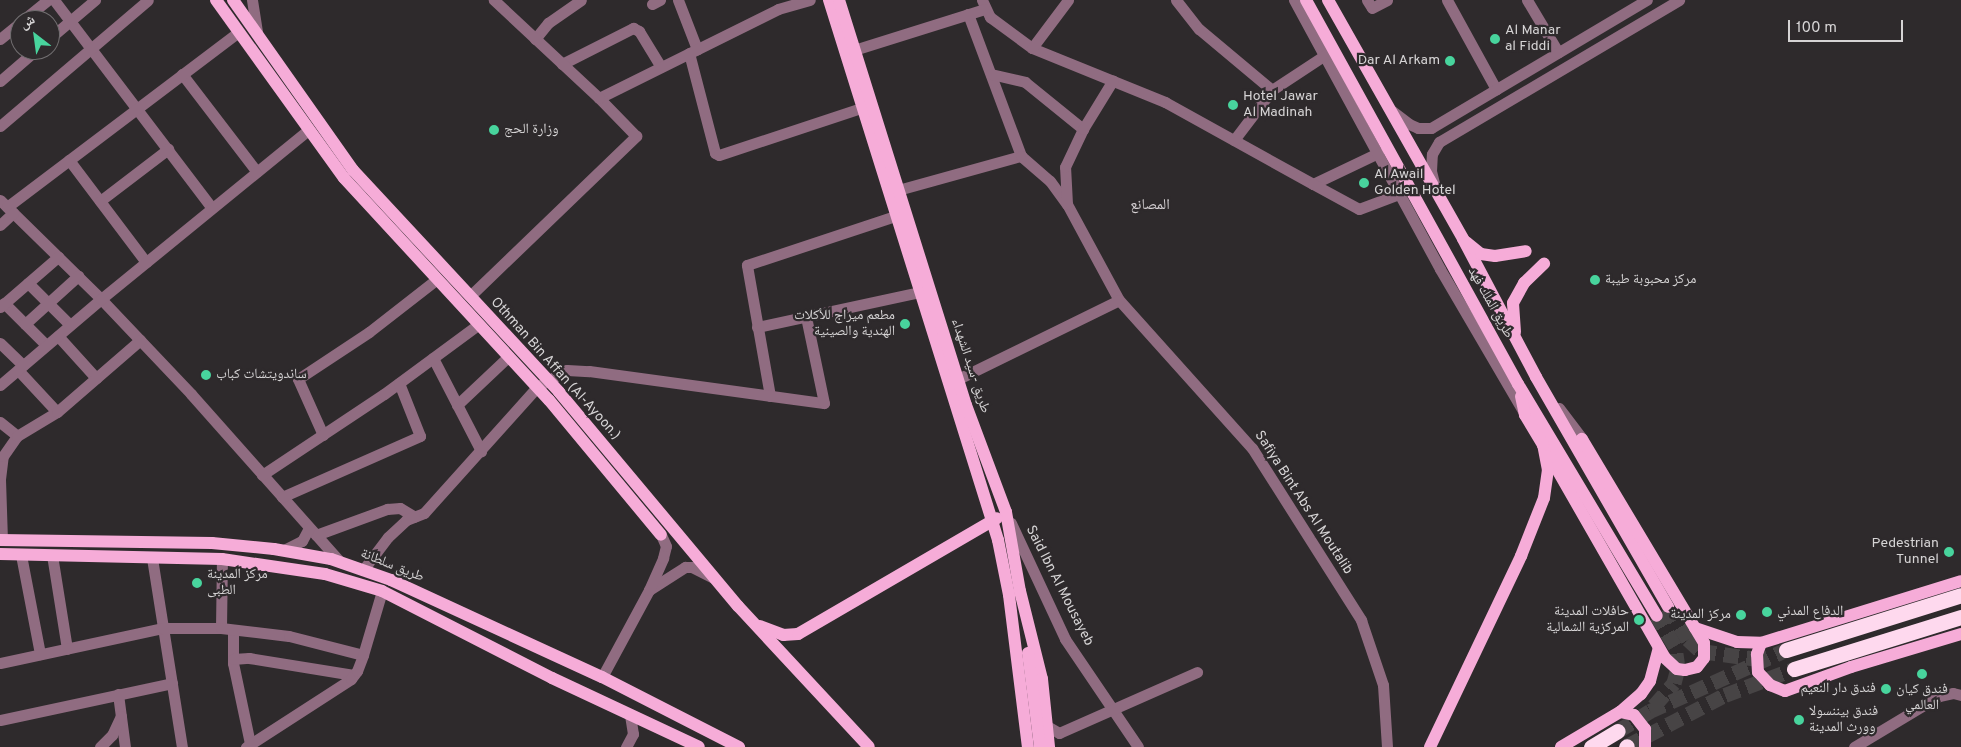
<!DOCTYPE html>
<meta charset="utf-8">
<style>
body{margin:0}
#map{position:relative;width:1961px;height:747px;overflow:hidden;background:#2e2a2c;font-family:Overpass,"Noto Naskh Arabic",sans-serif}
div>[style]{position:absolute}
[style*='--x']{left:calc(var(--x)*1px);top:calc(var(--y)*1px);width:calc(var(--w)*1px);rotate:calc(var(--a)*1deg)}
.highway-tunnel>*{height:15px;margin-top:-7.5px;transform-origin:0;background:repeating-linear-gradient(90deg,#474445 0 15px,transparent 0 23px)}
.minor>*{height:11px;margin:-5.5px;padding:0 5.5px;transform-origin:5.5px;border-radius:5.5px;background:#906c81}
.major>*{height:12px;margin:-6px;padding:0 6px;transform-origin:6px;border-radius:6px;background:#f6acd8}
.highway>*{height:15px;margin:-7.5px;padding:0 7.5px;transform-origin:7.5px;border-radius:7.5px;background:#fed9ee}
.dots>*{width:14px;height:14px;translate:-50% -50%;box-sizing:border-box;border:2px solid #2e2a2c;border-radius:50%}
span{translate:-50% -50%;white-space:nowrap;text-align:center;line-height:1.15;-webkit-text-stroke:4.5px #2e2a2c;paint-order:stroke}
.poi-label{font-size:14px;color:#d6d4d5}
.left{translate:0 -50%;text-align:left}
.right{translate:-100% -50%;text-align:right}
.street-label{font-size:14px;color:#d6d4d5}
.neighbourhood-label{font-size:15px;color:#d6d1d4}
.north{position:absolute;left:10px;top:10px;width:50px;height:50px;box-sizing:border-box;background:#2e2a2c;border:1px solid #716e70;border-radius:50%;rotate:330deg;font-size:14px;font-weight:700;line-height:20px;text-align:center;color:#d6d4d5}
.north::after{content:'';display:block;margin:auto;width:18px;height:22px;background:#48d49d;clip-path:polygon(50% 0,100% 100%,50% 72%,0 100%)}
.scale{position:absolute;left:1788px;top:20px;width:115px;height:22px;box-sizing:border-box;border:2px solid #d6d4d5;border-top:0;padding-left:6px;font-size:15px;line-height:18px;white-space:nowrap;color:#d6d4d5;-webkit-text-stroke:4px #2e2a2c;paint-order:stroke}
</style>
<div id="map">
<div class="highway-tunnel">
<div style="--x:1668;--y:607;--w:38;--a:58"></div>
<div style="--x:1688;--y:639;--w:18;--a:43"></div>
<div style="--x:1701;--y:651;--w:58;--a:8"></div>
<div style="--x:1654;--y:706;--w:30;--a:-49"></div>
<div style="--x:1674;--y:683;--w:16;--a:-75"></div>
<div style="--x:1678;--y:668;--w:22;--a:-98"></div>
<div style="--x:1675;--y:646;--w:35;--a:-121"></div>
<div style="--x:1618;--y:731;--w:38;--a:-32"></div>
<div style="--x:1650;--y:711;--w:149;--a:-24.2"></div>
<div style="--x:1627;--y:746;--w:110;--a:-27.5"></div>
<div style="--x:1725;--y:695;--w:74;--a:-20.6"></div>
</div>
<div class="minor">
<div style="--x:54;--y:0;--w:261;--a:52.8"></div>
<div style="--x:252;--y:0;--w:33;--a:81"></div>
<div style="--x:678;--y:0;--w:53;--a:68.8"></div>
<div style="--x:982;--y:0;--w:19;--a:65"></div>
<div style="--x:990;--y:17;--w:52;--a:36.4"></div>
<div style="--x:1032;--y:48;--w:144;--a:22.1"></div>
<div style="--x:1165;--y:102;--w:169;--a:29"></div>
<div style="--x:1313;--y:184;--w:72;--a:-25.5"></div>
<div style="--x:1176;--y:0;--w:37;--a:52"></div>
<div style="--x:1199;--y:29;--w:95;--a:39.9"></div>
<div style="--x:1294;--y:0;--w:306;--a:61.5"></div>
<div style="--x:1440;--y:269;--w:164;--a:59.7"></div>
<div style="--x:1367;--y:0;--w:9;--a:58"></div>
<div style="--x:1372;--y:8;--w:17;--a:-28"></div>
<div style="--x:1447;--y:0;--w:102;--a:61.2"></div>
<div style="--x:1527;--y:0;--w:61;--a:59.2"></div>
<div style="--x:652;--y:4;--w:9;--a:-27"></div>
<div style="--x:968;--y:14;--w:152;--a:69.5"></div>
<div style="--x:23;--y:20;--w:32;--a:-39"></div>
<div style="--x:50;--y:38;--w:59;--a:-40.2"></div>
<div style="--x:0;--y:39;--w:26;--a:-39"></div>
<div style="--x:535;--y:39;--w:21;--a:-51"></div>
<div style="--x:548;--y:23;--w:40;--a:-34.9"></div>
<div style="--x:1032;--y:48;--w:60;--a:-53.1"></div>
<div style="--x:854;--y:50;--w:137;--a:-17.4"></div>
<div style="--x:689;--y:53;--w:103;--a:75.4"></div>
<div style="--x:715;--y:153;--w:4;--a:27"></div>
<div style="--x:719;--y:155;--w:150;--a:-18.3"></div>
<div style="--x:562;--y:64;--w:80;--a:-26.9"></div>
<div style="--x:633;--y:28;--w:7;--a:27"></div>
<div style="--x:639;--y:31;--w:42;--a:58.6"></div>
<div style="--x:182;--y:74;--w:123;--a:52.6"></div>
<div style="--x:991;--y:74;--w:35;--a:13"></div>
<div style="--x:1025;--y:82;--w:75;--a:39"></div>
<div style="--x:0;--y:81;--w:48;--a:-40.7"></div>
<div style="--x:599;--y:98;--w:200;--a:-26.4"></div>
<div style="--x:778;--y:9;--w:33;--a:-16"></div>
<div style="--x:1392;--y:111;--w:21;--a:37"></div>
<div style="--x:1409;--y:124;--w:10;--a:24"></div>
<div style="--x:1418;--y:128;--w:13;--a:0"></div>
<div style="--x:1431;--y:128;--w:251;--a:-30.7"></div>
<div style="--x:0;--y:126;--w:194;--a:-40.4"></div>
<div style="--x:1234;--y:140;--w:63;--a:-52.8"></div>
<div style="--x:1272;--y:90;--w:64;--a:-33.4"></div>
<div style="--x:69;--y:160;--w:128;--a:53"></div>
<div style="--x:1434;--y:183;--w:12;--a:-104"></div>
<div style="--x:1431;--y:171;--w:17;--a:-87"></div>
<div style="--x:1432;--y:154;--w:14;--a:-60"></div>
<div style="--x:1439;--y:142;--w:279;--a:-30.6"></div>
<div style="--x:1313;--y:184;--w:52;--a:28.5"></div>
<div style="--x:1359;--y:209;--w:43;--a:-20.6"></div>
<div style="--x:898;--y:190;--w:128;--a:-15.5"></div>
<div style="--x:1021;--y:156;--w:38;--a:41"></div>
<div style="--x:1050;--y:181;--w:29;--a:54"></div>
<div style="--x:1067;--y:204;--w:109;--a:61.6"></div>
<div style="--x:1119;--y:300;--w:199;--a:48.1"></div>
<div style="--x:1252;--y:448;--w:204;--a:57.6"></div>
<div style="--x:1361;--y:620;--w:69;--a:71.3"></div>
<div style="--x:1383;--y:685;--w:62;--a:86.3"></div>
<div style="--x:0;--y:200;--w:141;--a:44.4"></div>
<div style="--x:101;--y:299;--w:131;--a:46.5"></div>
<div style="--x:191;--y:394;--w:225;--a:48.4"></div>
<div style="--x:100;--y:201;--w:86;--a:-37.4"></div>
<div style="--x:1067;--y:204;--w:37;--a:-93"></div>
<div style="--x:1065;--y:167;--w:42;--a:-64.7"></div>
<div style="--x:1083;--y:129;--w:57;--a:-58.5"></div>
<div style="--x:7;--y:207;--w:290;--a:-37.1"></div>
<div style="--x:0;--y:225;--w:18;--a:-43"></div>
<div style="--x:28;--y:283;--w:59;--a:45"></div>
<div style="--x:470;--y:296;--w:231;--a:-43.9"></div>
<div style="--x:636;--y:136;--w:53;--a:-134.2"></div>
<div style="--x:599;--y:98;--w:144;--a:-137"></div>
<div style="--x:4;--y:303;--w:59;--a:45"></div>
<div style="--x:0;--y:307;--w:77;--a:-40.8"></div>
<div style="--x:25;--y:324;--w:72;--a:-42.2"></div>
<div style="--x:757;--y:327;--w:167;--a:-12.1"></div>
<div style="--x:58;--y:336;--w:57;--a:47.9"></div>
<div style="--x:0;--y:343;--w:32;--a:44"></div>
<div style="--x:433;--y:358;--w:105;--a:62.7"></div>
<div style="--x:18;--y:370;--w:57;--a:47.1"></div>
<div style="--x:958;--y:379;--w:179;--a:-26.1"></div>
<div style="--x:0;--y:385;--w:133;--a:-40.4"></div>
<div style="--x:101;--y:299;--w:267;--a:-39.2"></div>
<div style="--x:770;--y:396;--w:133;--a:-100"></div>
<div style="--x:747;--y:265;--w:156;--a:-18.3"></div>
<div style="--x:457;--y:405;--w:71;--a:-43.3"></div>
<div style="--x:1559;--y:408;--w:39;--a:53"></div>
<div style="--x:0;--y:422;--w:22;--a:39"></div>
<div style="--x:323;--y:435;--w:61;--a:-114.1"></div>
<div style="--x:298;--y:379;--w:85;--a:-33.5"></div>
<div style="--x:369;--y:332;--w:86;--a:-37.9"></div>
<div style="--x:262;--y:475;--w:146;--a:-33.6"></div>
<div style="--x:384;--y:394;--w:118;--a:-36.4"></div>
<div style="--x:282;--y:497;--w:151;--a:-23.8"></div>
<div style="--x:420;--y:436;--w:57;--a:-111.6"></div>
<div style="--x:1011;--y:523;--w:128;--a:65"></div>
<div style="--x:1065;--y:639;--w:130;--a:55.9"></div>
<div style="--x:316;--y:535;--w:76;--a:-20.1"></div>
<div style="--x:387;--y:509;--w:13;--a:-4"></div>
<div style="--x:400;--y:508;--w:17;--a:31"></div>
<div style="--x:2;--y:540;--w:61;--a:-91.9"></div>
<div style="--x:0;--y:479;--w:23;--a:-83"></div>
<div style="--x:3;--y:456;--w:24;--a:-55"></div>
<div style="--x:17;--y:436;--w:47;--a:-31"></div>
<div style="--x:57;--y:412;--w:110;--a:-40.9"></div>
<div style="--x:284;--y:550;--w:20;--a:-27"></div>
<div style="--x:302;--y:541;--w:15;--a:-62"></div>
<div style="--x:21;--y:555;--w:101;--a:79.1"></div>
<div style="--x:52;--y:555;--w:95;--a:80.9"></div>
<div style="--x:152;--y:558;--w:191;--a:81"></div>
<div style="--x:363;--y:570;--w:41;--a:-52.9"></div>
<div style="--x:388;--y:537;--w:25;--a:-43"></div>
<div style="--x:406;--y:520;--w:19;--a:-21"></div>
<div style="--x:424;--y:513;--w:169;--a:-48.1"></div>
<div style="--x:537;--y:387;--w:34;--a:-30"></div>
<div style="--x:567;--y:370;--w:22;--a:3"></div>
<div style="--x:589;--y:371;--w:237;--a:7.8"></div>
<div style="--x:824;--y:403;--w:88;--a:-101.8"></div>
<div style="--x:649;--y:590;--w:43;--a:-32.6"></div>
<div style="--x:685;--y:567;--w:7;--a:0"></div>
<div style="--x:692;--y:567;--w:25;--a:27"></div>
<div style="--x:221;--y:628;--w:69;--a:-89.2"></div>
<div style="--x:233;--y:630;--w:33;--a:90"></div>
<div style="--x:233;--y:663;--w:83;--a:78.1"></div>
<div style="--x:233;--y:659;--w:16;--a:-4"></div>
<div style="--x:249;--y:658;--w:106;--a:9.2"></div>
<div style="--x:0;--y:663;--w:167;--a:-12.1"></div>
<div style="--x:163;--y:628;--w:58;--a:0"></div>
<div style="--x:221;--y:628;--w:68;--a:6.7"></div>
<div style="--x:289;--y:636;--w:76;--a:14.4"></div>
<div style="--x:602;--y:677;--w:99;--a:-61.6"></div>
<div style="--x:649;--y:590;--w:35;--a:-66"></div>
<div style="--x:663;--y:558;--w:12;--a:-76"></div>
<div style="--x:666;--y:546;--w:12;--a:-114"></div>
<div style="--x:118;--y:694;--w:53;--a:82.5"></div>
<div style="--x:0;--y:720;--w:176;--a:-12.1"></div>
<div style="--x:1047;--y:726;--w:14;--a:30"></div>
<div style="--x:1059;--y:733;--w:151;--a:-23.8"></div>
<div style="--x:100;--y:747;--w:17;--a:-45"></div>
<div style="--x:112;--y:735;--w:21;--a:-65"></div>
<div style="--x:246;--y:747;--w:125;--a:-32.9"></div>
<div style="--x:351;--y:679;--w:10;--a:-53"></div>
<div style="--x:357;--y:671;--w:17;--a:-69"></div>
<div style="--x:363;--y:655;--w:67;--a:-73.5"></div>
<div style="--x:626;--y:747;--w:15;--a:-62"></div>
<div style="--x:633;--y:734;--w:19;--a:-99"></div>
<div style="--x:1854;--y:747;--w:99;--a:-31"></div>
<div style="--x:1939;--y:696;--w:14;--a:-12"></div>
<div style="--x:1953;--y:693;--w:8;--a:14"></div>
</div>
<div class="major">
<div style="--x:216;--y:0;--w:219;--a:54.3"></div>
<div style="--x:344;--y:178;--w:302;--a:47.3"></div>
<div style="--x:549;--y:400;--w:175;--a:50.3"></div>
<div style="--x:233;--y:0;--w:208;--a:54.8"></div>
<div style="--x:353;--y:170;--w:303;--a:47.1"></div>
<div style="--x:559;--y:392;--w:279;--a:50.1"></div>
<div style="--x:738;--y:606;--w:192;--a:47.1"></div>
<div style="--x:829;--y:0;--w:566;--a:72.62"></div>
<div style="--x:998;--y:540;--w:56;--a:78.7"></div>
<div style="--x:1009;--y:595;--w:153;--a:82.9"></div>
<div style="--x:839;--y:0;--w:424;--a:72.6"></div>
<div style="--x:966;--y:405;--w:114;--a:69.5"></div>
<div style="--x:1006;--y:512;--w:80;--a:80"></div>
<div style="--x:1020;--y:591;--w:91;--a:76"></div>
<div style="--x:1042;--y:679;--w:68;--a:84.1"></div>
<div style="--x:1306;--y:0;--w:439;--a:61.1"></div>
<div style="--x:1518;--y:384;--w:270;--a:59.1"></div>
<div style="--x:1328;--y:0;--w:274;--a:60.5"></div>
<div style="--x:1463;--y:239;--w:156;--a:62.1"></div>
<div style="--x:1536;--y:377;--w:265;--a:60.1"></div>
<div style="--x:1466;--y:242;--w:19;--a:39"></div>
<div style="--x:1481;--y:254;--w:14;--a:8"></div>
<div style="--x:1495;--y:256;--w:31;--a:-9"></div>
<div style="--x:1515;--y:332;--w:29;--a:-94"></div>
<div style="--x:1513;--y:303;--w:23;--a:-61"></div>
<div style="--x:1524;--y:283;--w:28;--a:-44"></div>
<div style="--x:1543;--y:445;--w:245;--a:60.2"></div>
<div style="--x:1665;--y:658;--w:16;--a:43"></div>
<div style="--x:1677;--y:669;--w:8;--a:7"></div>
<div style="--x:1685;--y:670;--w:12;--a:-14"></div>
<div style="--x:1697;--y:667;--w:11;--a:-52"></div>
<div style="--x:1704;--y:658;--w:15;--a:-90"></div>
<div style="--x:1704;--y:643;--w:238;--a:-120.9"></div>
<div style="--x:0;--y:540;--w:212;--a:0.8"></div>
<div style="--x:212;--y:543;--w:62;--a:5.5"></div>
<div style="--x:274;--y:549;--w:58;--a:10"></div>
<div style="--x:331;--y:559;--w:64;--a:19.3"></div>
<div style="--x:391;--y:580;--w:232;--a:24.7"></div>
<div style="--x:602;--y:677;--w:154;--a:27.1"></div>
<div style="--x:0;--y:554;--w:222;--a:1.3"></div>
<div style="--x:222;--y:559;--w:104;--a:8.3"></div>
<div style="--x:325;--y:574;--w:59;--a:16.6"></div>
<div style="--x:382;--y:591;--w:191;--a:27.1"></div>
<div style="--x:552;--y:678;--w:162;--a:25.1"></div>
<div style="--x:760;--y:626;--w:25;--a:21"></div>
<div style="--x:783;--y:635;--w:15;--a:-4"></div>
<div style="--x:798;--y:634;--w:230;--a:-30.2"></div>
<div style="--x:1695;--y:628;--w:44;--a:18.4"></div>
<div style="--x:1737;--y:642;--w:24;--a:2"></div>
<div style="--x:1761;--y:643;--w:209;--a:-17.2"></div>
<div style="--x:1761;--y:643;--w:12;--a:110"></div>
<div style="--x:1757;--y:654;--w:18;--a:87"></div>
<div style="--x:1758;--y:672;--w:18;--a:47"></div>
<div style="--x:1770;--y:685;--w:16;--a:22"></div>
<div style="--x:1785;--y:691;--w:70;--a:-20"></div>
<div style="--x:1851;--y:667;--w:115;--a:-16.7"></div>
<div style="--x:1028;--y:653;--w:95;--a:82.7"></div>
<div style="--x:1620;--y:712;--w:14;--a:12"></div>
<div style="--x:1634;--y:715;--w:18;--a:52"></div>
<div style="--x:1645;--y:729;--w:18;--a:90"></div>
<div style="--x:1430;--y:747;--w:212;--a:-64.5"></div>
<div style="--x:1521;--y:556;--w:62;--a:-68.4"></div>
<div style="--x:1544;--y:498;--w:28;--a:-82"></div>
<div style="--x:1548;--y:470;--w:25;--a:-101"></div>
<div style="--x:1543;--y:445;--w:35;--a:-121"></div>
<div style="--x:1525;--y:415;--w:19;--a:-102"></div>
<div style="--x:1561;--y:747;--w:69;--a:-30.7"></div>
<div style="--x:1620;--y:712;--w:28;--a:-41"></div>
<div style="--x:1641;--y:694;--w:16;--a:-55"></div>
<div style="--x:1650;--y:681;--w:34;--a:-75"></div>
</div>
<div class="highway">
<div style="--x:1786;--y:650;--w:183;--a:-17.4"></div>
<div style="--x:1794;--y:669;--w:175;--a:-17.3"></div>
<div style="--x:1591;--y:747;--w:31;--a:-31"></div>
<div style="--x:1626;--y:747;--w:1;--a:-45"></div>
</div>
<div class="dots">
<div style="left:1495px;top:39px;background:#48d49d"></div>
<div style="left:1450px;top:61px;background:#48d49d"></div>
<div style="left:1233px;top:105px;background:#48d49d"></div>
<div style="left:494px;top:130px;background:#48d49d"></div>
<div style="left:1364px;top:183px;background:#48d49d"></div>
<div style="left:1595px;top:280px;background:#48d49d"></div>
<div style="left:905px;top:324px;background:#48d49d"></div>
<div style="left:206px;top:375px;background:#48d49d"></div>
<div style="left:1949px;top:552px;background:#48d49d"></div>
<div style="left:197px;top:583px;background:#48d49d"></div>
<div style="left:1767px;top:612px;background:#48d49d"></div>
<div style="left:1741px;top:615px;background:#48d49d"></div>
<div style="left:1639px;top:620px;background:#48d49d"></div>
<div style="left:1922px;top:674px;background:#48d49d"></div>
<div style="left:1886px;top:689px;background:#48d49d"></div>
<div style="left:1799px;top:720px;background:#48d49d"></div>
</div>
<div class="poi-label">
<span class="left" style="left:1505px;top:39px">Al Manar<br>al Fiddi</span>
<span class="right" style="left:1440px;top:61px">Dar Al Arkam</span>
<span class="left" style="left:1243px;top:105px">Hotel Jawar<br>Al Madinah</span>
<span class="left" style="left:504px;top:130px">وزارة الحج</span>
<span class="left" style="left:1374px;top:183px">Al Awail<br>Golden Hotel</span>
<span class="left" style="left:1605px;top:280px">مركز محبوبة طيبة</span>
<span class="right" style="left:895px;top:324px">مطعم ميراج للأكلات<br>الهندية والصينية</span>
<span class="left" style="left:216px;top:375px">ساندويتشات كباب</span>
<span class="right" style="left:1939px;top:552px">Pedestrian<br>Tunnel</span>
<span class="left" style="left:207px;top:583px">مرکز المدینة<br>الطبی</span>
<span class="right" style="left:1629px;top:620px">حافلات المدينة<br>المركزية الشمالية</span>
<span class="left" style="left:1777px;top:612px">الدفاع المدني</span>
<span class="right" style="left:1731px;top:615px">مركز المدينة</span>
<span class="right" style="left:1876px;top:689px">فندق دار النعيم</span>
<span style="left:1922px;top:698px">فندق كيان<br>العالمي</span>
<span class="left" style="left:1809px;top:720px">فندق بيننسولا<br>وورث المدينة</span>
</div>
<div class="street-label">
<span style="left:1490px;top:303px;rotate:61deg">طريق الملك فهد</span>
<span style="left:970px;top:366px;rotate:72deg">طريق -سيد الشهداء</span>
<span style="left:555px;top:369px;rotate:48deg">Othman Bin Affan (Al-Ayoon.)</span>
<span style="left:1303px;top:503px;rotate:57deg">Safiya Bint Abs Al Moutalib</span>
<span style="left:392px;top:566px;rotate:22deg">طريق سلطانة</span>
<span style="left:1059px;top:586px;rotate:63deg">Said Ibn Al Mousayeb</span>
</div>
<div class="neighbourhood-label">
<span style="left:1150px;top:206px">المصانع</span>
</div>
<div class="north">ش</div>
<div class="scale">100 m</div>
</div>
